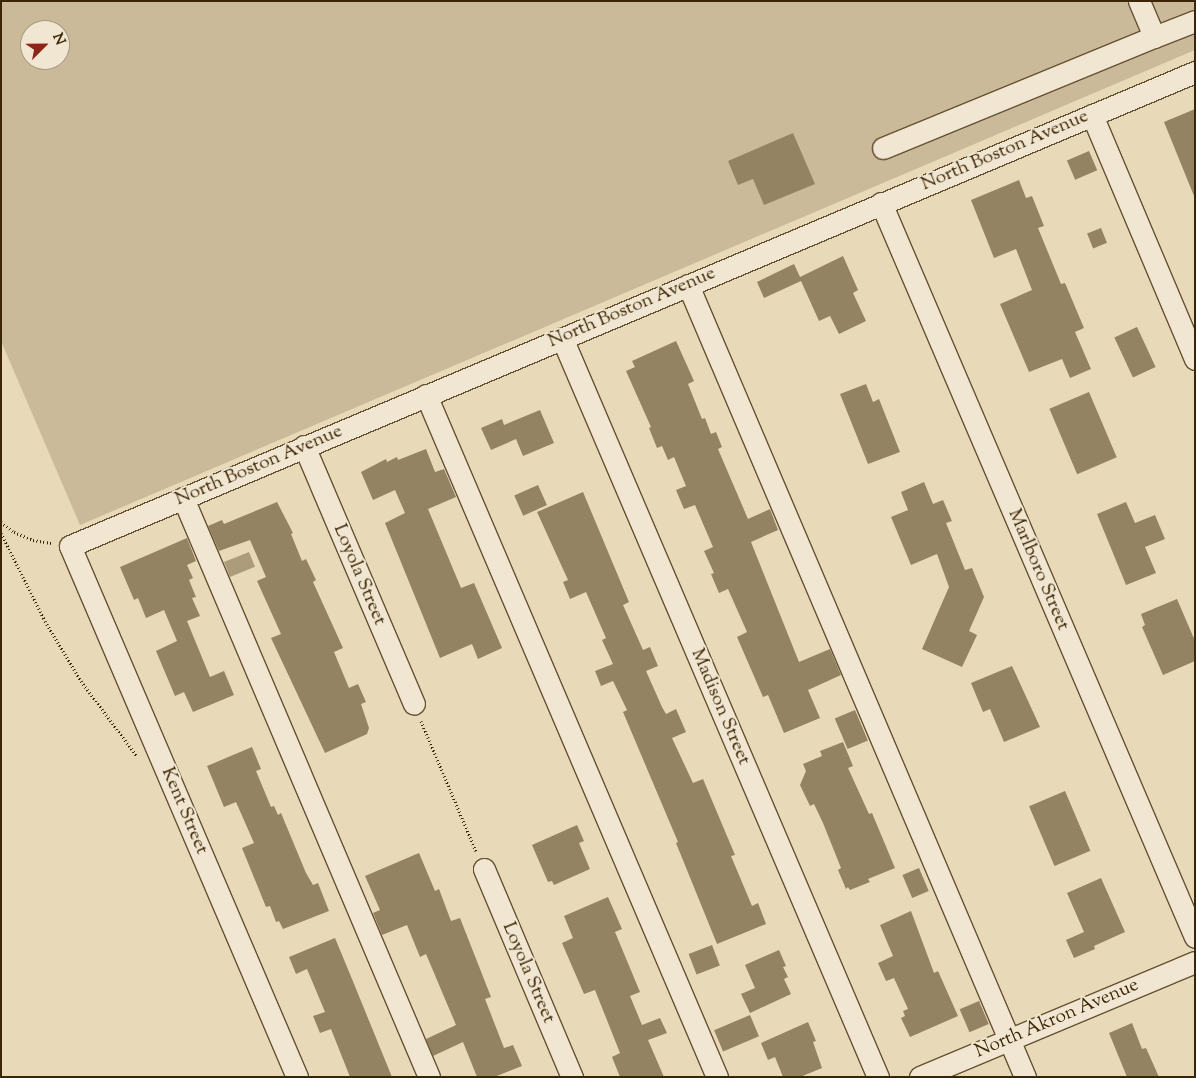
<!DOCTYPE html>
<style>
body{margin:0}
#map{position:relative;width:1196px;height:1078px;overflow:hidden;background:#e8d9b8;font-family:"Sorts Mill Goudy",serif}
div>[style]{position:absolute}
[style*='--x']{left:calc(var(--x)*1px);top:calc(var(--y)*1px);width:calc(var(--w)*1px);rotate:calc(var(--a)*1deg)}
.green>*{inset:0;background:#caba9a}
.water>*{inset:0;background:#ad9c7b;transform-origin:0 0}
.building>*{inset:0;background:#948362;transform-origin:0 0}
.path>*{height:3px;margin-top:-1.5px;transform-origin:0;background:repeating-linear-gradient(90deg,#3a2505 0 1px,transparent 0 3.5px)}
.roads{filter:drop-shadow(1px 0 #665232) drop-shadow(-1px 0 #665232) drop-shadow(0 1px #665232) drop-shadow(0 -1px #665232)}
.minor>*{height:21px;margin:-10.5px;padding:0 10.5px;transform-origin:10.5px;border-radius:10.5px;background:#f0e6d1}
span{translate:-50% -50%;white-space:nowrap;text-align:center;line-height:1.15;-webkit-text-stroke:4px #f0e6d1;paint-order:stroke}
.street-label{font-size:19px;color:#3a2505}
.frame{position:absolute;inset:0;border:2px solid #3a2505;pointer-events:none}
.north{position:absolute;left:20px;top:20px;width:50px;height:50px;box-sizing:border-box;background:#f0e6d1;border:1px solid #a7997f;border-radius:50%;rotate:67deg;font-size:14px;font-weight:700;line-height:20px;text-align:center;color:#3a2505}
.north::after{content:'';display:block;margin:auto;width:18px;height:22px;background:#8f2418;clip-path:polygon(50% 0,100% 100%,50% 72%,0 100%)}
</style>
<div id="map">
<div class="green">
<div style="clip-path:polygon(evenodd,1px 1px,1195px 1px,1195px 50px,80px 525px,1px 341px,1px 1px,30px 30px,60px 30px,60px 60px,30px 60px,30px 30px)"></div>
</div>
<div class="water">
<div style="left:249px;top:552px;width:16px;height:27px;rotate:68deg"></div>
</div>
<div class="building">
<div style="clip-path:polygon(1195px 109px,1195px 196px,1194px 196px,1164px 122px)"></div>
<div style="clip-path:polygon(793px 133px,815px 184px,764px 205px,753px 179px,738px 185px,728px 161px)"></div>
<div style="left:1089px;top:151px;width:21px;height:24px;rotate:67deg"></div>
<div style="clip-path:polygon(1019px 180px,1026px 198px,1032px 196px,1044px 226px,1038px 228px,1061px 284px,1065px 283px,1084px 328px,1075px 332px,1091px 369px,1070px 378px,1062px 359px,1029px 372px,1000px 304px,1032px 290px,1016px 249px,994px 258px,971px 200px)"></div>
<div style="left:1101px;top:228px;width:16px;height:15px;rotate:68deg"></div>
<div style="clip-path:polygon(843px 256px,858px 290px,853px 293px,866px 321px,839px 334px,830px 316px,819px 321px,801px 281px,764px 298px,757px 282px,794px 264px,800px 277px)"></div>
<div style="left:1137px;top:327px;width:44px;height:25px;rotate:65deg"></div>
<div style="clip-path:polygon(676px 341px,694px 381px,688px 384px,702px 419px,705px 418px,711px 434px,716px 432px,722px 447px,718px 449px,748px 519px,770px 509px,778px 530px,751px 542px,799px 662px,830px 649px,841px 675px,808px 690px,820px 718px,784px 733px,768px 695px,763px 697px,737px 637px,747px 632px,728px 589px,719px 593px,711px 574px,714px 573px,704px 551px,713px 547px,695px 505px,684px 509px,676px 490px,686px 486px,674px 457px,668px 460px,662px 446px,657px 448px,649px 428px,651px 427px,626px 371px,635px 367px,632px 361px)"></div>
<div style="clip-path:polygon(866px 384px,873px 402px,879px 399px,900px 452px,868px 464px,840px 394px)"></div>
<div style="left:1089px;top:392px;width:71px;height:43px;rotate:67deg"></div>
<div style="clip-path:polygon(540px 410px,554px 443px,523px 456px,516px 439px,491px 450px,481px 428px,502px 419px,504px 425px)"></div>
<div style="clip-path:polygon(426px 449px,435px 472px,444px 469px,456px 497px,428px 509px,461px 588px,474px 583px,502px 648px,478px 659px,472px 644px,440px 658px,385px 523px,405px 513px,395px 490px,373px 500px,361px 472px,386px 459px,387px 462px,397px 457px,398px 460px)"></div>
<div style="clip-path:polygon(924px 482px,933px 504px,943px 500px,952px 521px,946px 523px,965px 570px,972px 568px,984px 597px,969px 631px,977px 635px,962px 667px,922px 649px,949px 587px,937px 554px,911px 565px,891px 517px,908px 510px,901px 492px)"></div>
<div style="left:538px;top:485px;width:22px;height:26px;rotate:66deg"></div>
<div style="clip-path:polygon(583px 492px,629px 602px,623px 605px,643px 650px,650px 647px,658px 666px,646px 671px,662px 707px,666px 714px,676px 709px,686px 732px,672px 738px,693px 783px,703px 779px,735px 855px,731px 856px,752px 906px,758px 903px,766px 924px,717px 944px,676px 843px,678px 842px,623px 712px,627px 710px,613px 681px,601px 686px,595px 671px,613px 664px,602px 640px,606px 638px,586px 592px,570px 599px,563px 582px,568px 580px,537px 512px)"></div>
<div style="clip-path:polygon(277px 502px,293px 533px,291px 534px,302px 561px,306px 559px,316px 580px,313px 582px,343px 648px,334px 652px,349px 688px,358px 684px,366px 702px,361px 704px,369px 728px,367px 734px,325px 753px,271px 638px,281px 634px,257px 581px,266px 577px,250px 540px,219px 551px,208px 526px,222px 520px,224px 524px)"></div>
<div style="clip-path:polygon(1126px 502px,1135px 523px,1155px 515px,1165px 539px,1145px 547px,1156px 573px,1126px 585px,1097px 514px)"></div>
<div style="clip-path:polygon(187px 538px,196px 561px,187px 565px,193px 578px,189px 580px,196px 597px,192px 598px,200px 616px,187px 621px,210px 677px,224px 671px,234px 695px,193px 712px,184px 692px,175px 696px,156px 651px,177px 641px,164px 610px,146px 618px,138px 598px,134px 600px,120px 567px)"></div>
<div style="clip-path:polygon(1177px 599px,1195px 641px,1195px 661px,1163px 675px,1142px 627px,1145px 625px,1141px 614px)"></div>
<div style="clip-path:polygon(1012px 666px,1040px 727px,1004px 742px,990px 709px,983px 712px,971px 683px)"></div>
<div style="left:855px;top:710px;width:33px;height:22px;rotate:67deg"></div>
<div style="clip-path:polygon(843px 742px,853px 766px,848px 768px,869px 814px,872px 813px,895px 868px,868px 879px,870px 882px,850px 890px,848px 887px,846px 889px,838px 870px,841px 868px,823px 823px,814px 804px,810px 806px,800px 785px,806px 771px,803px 764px,822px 756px,820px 751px)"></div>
<div style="clip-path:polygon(252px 747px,261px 769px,256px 771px,271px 807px,274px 806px,278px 815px,281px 813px,306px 873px,313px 885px,318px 883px,329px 911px,283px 929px,279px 921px,276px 922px,270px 906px,266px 907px,242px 848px,254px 843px,236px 802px,224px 807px,207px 766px)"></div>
<div style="left:1065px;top:791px;width:65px;height:39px;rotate:67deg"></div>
<div style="clip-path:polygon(577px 825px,584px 841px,579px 843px,590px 869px,554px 885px,552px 881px,548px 882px,532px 845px)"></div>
<div style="clip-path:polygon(419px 853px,435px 891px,439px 889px,451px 921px,460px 918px,491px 997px,485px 999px,504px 1048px,513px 1045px,522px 1066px,494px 1077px,477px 1077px,463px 1042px,433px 1056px,426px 1039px,456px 1025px,426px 954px,420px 957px,407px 925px,382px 935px,373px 913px,380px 910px,365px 876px)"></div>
<div style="left:919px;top:868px;width:25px;height:18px;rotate:67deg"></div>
<div style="clip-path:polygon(1101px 878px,1125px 932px,1094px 946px,1095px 949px,1074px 958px,1066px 940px,1084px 932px,1067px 893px)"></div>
<div style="clip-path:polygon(608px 897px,622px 929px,615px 932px,640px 992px,630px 996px,642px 1025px,660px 1018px,667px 1033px,648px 1040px,664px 1077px,620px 1077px,612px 1057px,620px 1053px,595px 990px,584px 994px,562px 943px,573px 938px,564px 916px)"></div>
<div style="clip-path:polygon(911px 911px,934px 973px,938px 971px,958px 1016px,910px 1037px,901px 1018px,905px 1016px,903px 1011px,908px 1009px,894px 978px,886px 981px,878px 963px,893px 956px,880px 925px)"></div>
<div style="clip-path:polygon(335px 938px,352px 979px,392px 1077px,350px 1077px,331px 1029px,320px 1033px,313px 1016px,325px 1012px,307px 969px,296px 974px,289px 957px)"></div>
<div style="left:712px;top:945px;width:22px;height:25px;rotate:69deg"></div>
<div style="clip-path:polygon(779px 950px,786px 966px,783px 967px,788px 977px,784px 979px,791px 994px,750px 1013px,741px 994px,755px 988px,745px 965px)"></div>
<div style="left:979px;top:1001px;width:25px;height:21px;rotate:67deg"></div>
<div style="left:750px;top:1015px;width:23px;height:39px;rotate:67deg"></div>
<div style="clip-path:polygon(808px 1022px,816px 1041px,813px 1042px,822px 1068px,800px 1077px,783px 1077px,775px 1057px,768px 1060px,761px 1043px)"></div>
<div style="clip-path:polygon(1132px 1023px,1142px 1049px,1146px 1048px,1159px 1077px,1127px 1077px,1109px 1033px)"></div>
</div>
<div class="path">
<div style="--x:1;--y:522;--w:16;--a:38"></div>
<div style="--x:14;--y:532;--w:21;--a:23"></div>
<div style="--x:33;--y:540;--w:19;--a:9"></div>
<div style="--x:1;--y:533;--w:98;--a:63.4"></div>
<div style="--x:45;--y:621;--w:70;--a:59"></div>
<div style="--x:81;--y:681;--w:94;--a:53.3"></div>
<div style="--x:421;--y:721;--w:141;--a:67.1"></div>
</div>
<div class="roads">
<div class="minor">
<div style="--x:1139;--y:1;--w:39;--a:67"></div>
<div style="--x:1154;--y:37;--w:44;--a:-21.3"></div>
<div style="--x:1092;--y:115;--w:265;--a:67.1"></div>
<div style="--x:883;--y:148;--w:293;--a:-22.3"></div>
<div style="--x:881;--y:203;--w:798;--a:66.84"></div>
<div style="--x:688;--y:285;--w:861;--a:66.95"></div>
<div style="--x:562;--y:338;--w:804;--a:66.85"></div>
<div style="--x:426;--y:395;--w:741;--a:66.89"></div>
<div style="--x:304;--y:446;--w:280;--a:66.9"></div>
<div style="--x:183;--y:498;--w:629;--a:66.98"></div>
<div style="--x:484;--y:869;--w:226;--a:67.1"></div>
<div style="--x:297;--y:1077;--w:577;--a:-113.15"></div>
<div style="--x:70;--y:546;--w:1221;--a:-22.85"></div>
<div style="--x:920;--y:1077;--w:298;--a:-22.7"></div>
</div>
</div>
<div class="street-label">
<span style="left:1005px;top:151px;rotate:-23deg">North Boston Avenue</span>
<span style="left:632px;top:308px;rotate:-23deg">North Boston Avenue</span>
<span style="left:259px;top:466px;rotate:-23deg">North Boston Avenue</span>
<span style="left:1038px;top:570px;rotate:67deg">Marlboro Street</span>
<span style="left:359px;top:575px;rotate:67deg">Loyola Street</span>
<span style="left:720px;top:707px;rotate:67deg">Madison Street</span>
<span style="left:184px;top:811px;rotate:67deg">Kent Street</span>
<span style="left:528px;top:973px;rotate:67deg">Loyola Street</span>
<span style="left:1057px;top:1019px;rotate:-23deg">North Akron Avenue</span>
</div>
<div class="frame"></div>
<div class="north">N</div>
</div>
